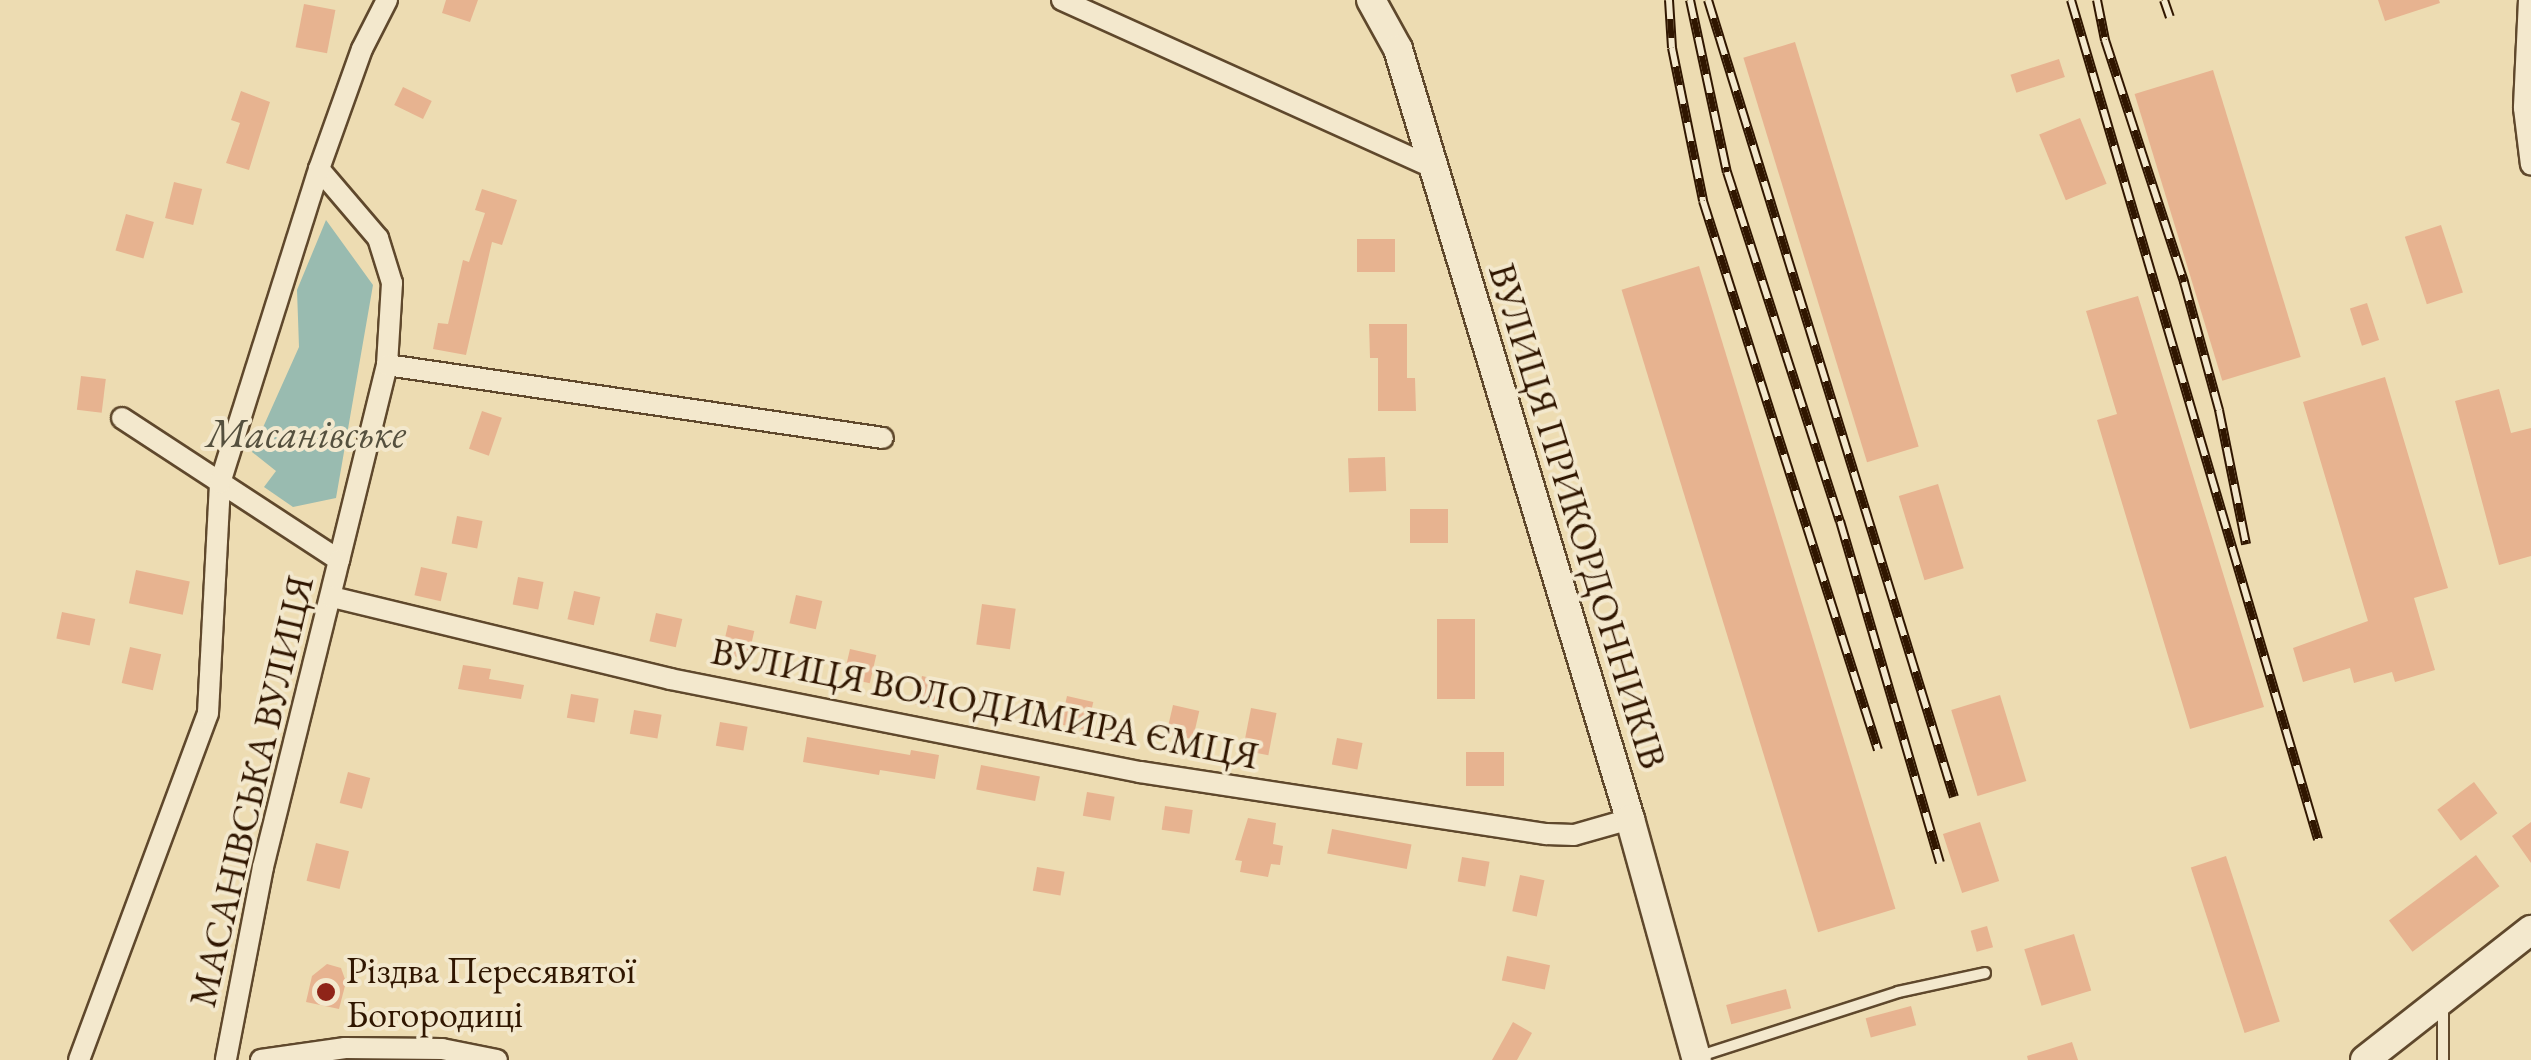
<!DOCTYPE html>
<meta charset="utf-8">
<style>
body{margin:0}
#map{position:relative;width:2531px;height:1060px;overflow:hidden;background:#eddcb2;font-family:"EB Garamond",serif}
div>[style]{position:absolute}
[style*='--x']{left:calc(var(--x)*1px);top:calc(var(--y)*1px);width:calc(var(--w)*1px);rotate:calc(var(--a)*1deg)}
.water>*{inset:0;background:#99bbb0}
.building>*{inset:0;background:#e7b390;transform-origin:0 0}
.roads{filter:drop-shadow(2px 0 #5f482c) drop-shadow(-2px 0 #5f482c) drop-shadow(0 2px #5f482c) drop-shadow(0 -2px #5f482c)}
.lane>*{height:10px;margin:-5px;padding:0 5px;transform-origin:5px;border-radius:5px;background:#f3e8cd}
.street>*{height:20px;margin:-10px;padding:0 10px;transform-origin:10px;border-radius:10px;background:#f3e8cd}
.secondary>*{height:28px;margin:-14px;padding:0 14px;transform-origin:14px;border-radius:14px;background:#f3e8cd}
.rail>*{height:10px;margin-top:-5px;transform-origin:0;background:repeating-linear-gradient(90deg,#f3e8cd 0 19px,#301600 0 38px);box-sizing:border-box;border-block:2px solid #301600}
.dots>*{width:28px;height:28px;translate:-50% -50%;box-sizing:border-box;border:5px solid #f3e8cd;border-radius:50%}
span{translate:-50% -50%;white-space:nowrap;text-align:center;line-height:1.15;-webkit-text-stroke:8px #f3e8cd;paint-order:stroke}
.street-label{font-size:38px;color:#301600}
.poi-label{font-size:38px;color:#301600}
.left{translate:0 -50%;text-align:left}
.water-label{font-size:40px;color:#55503e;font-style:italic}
</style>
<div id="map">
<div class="water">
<div style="clip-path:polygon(326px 220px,373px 285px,336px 498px,293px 507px,264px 487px,276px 471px,252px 452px,299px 347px,297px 290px)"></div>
</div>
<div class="building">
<div style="clip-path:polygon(446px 0,478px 0,470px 22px,442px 13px)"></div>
<div style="clip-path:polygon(2378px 0,2439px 0,2440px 3px,2385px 21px)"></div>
<div style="left:304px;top:4px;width:32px;height:44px;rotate:11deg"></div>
<div style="left:1795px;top:42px;width:423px;height:54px;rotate:73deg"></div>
<div style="left:2059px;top:59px;width:19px;height:51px;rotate:72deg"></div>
<div style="left:2213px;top:70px;width:300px;height:82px;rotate:73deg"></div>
<div style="left:403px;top:87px;width:32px;height:20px;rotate:26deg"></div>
<div style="clip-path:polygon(241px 91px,270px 102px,249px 170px,226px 163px,240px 123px,231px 120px)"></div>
<div style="left:2080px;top:118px;width:71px;height:44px;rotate:68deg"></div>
<div style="left:174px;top:182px;width:29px;height:37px;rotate:14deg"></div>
<div style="clip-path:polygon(482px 189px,517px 200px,502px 245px,492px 242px,466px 355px,433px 349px,438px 323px,448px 324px,463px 260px,469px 262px,485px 213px,475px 210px)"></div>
<div style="left:126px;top:214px;width:29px;height:38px;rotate:16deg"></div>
<div style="left:2441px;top:225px;width:71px;height:38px;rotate:72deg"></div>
<div style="left:1357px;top:239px;width:38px;height:33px"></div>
<div style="left:1699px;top:266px;width:672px;height:81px;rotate:73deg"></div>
<div style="clip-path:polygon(2138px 296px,2264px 707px,2190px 729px,2097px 420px,2117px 414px,2086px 311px)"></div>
<div style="left:2367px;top:303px;width:39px;height:18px;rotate:72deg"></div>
<div style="clip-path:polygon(1369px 324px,1407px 324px,1407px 378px,1415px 378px,1416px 411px,1378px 411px,1378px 358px,1370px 358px)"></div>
<div style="left:81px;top:376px;width:25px;height:34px;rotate:7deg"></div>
<div style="clip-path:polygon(2385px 377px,2448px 588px,2414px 598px,2435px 670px,2395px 682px,2392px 672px,2354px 683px,2350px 668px,2303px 682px,2293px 648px,2368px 621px,2303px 402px)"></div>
<div style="clip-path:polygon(2499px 389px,2511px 433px,2531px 428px,2531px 556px,2499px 565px,2455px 401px)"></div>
<div style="left:482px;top:411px;width:21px;height:40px;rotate:19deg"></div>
<div style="left:1385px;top:457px;width:34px;height:37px;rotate:88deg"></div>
<div style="left:1938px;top:484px;width:88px;height:41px;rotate:73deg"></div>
<div style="left:1410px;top:509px;width:38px;height:34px"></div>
<div style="left:457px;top:516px;width:26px;height:28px;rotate:11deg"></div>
<div style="left:421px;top:567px;width:27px;height:29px;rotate:13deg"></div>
<div style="left:136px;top:570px;width:55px;height:34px;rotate:12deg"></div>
<div style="left:518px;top:577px;width:26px;height:28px;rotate:11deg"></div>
<div style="left:574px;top:591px;width:27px;height:29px;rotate:13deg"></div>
<div style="left:796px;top:595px;width:27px;height:29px;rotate:13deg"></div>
<div style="left:982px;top:604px;width:34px;height:41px;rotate:8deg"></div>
<div style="left:62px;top:612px;width:34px;height:27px;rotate:12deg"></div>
<div style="left:656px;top:613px;width:27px;height:29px;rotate:13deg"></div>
<div style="left:1437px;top:619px;width:38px;height:80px"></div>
<div style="left:728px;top:625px;width:27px;height:29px;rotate:13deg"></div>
<div style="left:130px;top:647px;width:32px;height:37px;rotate:13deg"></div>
<div style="left:850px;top:649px;width:27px;height:29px;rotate:13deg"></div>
<div style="clip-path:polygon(463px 665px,491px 669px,489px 679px,524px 685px,521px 699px,458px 689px)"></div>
<div style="left:922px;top:676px;width:27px;height:29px;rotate:13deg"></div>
<div style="left:571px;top:694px;width:28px;height:24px;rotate:10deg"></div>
<div style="left:2000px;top:695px;width:90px;height:51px;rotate:73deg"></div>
<div style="left:1067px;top:696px;width:27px;height:29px;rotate:13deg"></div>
<div style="left:1173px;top:705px;width:27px;height:29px;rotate:13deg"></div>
<div style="left:1251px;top:708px;width:26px;height:43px;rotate:11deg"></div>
<div style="left:634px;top:710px;width:28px;height:24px;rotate:10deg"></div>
<div style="left:720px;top:722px;width:28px;height:24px;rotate:10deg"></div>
<div style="clip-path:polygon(807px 737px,910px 755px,911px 750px,939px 755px,935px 779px,880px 770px,879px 775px,803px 762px)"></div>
<div style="left:1337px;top:738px;width:26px;height:27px;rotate:11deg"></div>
<div style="left:1504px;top:752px;width:34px;height:38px;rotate:90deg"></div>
<div style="left:981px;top:765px;width:60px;height:25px;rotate:11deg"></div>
<div style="left:348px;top:772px;width:23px;height:32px;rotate:15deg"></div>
<div style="left:2474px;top:782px;width:39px;height:46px;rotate:53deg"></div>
<div style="left:1087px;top:792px;width:28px;height:24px;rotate:10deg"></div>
<div style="left:1165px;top:806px;width:28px;height:24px;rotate:8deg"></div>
<div style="clip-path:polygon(1248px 818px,1276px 823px,1273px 844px,1283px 846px,1280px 865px,1271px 864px,1268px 877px,1240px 872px,1242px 861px,1235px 860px)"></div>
<div style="left:1980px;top:822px;width:62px;height:39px;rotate:72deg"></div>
<div style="clip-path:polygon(2531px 822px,2531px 863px,2512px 836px)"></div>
<div style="left:1332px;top:829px;width:81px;height:25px;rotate:11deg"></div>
<div style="left:316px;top:843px;width:34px;height:39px;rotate:14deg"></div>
<div style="left:2476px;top:855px;width:39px;height:109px;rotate:53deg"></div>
<div style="left:2226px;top:856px;width:174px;height:37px;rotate:72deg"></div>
<div style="left:1462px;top:857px;width:28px;height:25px;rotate:10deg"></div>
<div style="left:1037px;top:867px;width:28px;height:24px;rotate:10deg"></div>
<div style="left:1520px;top:875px;width:25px;height:37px;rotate:12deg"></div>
<div style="left:1987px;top:926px;width:22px;height:17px;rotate:74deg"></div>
<div style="left:2074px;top:934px;width:59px;height:52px;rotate:73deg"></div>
<div style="left:1507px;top:956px;width:44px;height:25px;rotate:12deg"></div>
<div style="clip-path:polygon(327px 964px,341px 968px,346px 982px,339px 1009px,306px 1002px,312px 976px)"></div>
<div style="left:1786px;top:989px;width:20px;height:62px;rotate:75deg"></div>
<div style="left:1911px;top:1006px;width:20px;height:47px;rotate:75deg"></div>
<div style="clip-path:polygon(1513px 1022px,1532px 1033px,1517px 1060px,1492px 1060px)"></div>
<div style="clip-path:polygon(2072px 1042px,2078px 1060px,2028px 1060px,2027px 1056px)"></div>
</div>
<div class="roads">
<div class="lane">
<div style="--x:2443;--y:1006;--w:54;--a:90"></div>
<div style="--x:1697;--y:1057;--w:211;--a:-17.9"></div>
<div style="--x:1898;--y:992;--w:89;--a:-12.3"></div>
</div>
<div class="street">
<div style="--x:1062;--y:0;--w:408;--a:24.3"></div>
<div style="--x:2529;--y:0;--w:108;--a:92.7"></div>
<div style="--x:2524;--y:108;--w:57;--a:83"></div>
<div style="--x:319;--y:169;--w:91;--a:49.5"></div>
<div style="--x:378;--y:238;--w:47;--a:72.7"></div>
<div style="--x:392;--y:283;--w:82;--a:93.5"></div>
<div style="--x:387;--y:365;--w:201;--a:103.8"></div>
<div style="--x:387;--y:365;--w:501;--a:8.37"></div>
<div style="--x:122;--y:418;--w:259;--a:33.2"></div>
<div style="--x:339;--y:560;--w:316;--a:103.9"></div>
<div style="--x:263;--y:867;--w:197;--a:100.9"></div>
<div style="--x:332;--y:597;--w:348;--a:13.6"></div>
<div style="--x:670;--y:679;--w:479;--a:11.2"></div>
<div style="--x:1140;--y:772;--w:411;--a:8.7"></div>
<div style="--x:1546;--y:834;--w:28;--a:2"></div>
<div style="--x:1574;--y:835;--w:58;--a:-15.9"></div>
<div style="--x:79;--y:1060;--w:370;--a:-69.6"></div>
<div style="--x:208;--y:713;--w:230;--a:-87"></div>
<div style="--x:220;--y:483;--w:329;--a:-72.5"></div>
<div style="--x:319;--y:169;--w:127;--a:-70.3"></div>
<div style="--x:362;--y:49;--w:55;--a:-63"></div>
<div style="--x:261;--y:1060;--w:85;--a:-8.1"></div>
<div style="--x:345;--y:1048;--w:97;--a:0.6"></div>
<div style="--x:442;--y:1049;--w:56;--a:11.3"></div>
</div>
<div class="secondary">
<div style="--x:1371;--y:0;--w:56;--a:61.1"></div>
<div style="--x:1398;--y:49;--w:804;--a:73.23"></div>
<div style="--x:1630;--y:819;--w:250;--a:74.5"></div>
<div style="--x:2365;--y:1060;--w:211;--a:-38.1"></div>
</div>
</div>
<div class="rail">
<div style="--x:1669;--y:0;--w:48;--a:86.4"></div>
<div style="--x:1672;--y:48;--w:156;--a:78.5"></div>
<div style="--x:1703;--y:201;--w:576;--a:72.32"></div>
<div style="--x:1690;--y:0;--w:176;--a:77.9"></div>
<div style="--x:1727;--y:172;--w:367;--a:72.1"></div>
<div style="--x:1840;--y:521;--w:356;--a:73.7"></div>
<div style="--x:1708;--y:0;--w:834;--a:72.85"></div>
<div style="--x:2071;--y:0;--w:875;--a:73.6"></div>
<div style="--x:2097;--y:0;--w:41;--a:78.7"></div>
<div style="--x:2105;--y:40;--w:255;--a:71.9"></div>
<div style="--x:2184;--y:282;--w:133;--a:74.7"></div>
<div style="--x:2219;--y:410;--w:137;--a:78.6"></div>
<div style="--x:2164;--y:0;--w:18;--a:71"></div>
</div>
<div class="dots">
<div style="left:326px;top:992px;background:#8f2418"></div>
</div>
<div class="street-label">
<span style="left:1578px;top:516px;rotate:73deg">ВУЛИЦЯ ПРИКОРДОННИКІВ</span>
<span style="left:985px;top:703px;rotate:11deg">ВУЛИЦЯ ВОЛОДИМИРА ЄМЦЯ</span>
<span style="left:251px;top:791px;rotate:-77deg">МАСАНІВСЬКА ВУЛИЦЯ</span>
</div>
<div class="poi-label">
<span class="left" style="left:346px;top:992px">Різдва Пересявятої<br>Богородиці</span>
</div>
<div class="water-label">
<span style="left:306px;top:433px">Масанівське</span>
</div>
</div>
